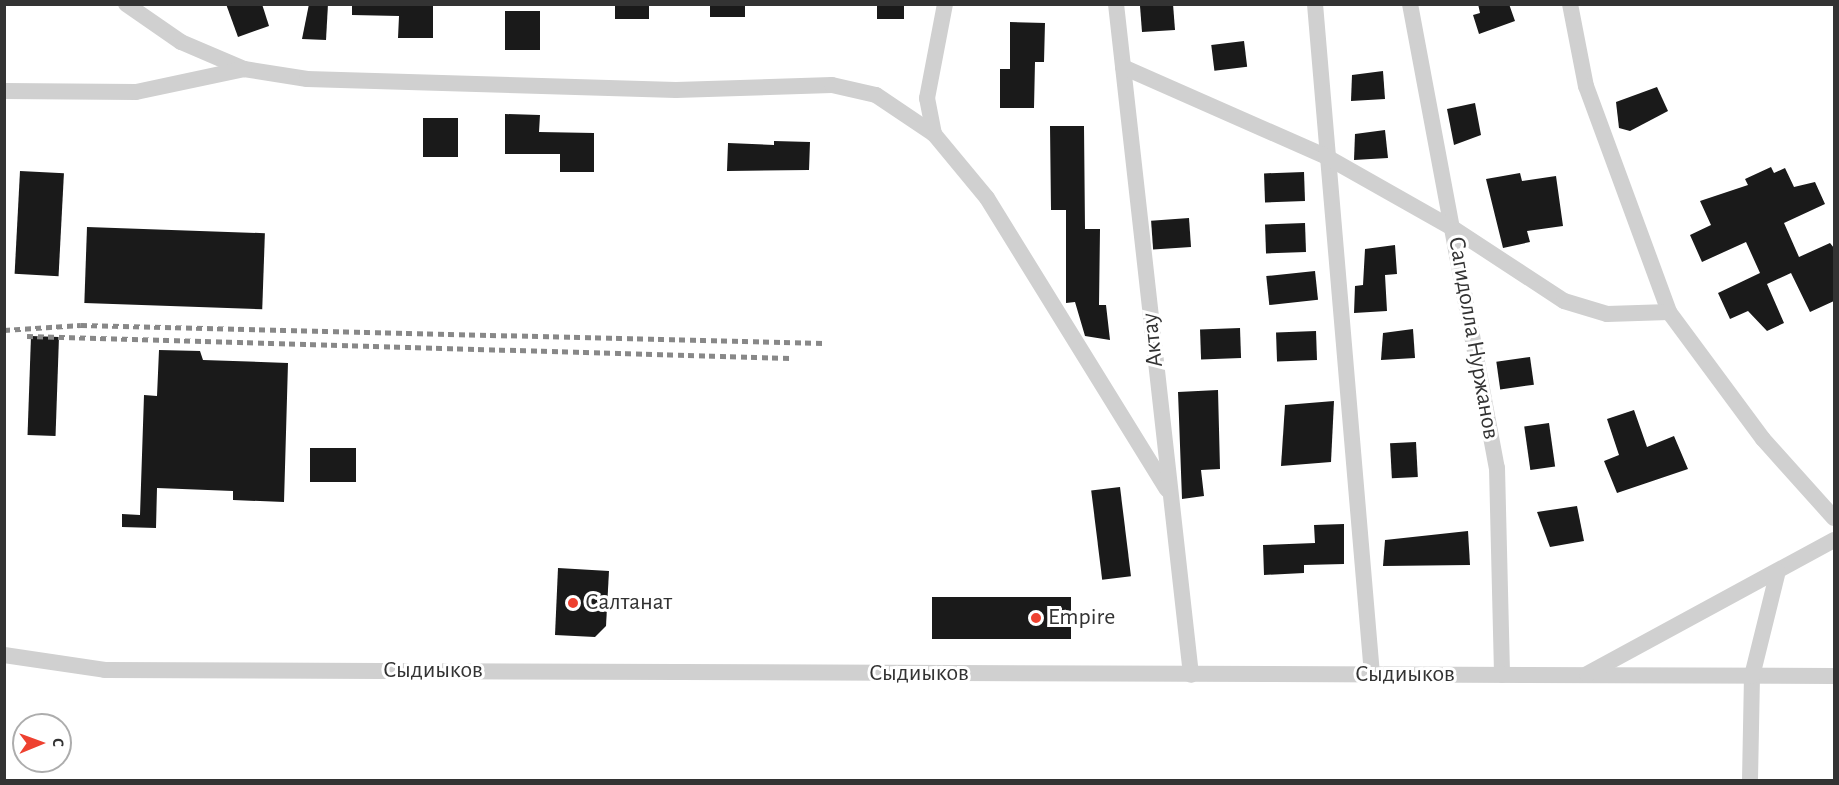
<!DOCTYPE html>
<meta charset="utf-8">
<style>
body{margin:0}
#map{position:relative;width:1839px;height:785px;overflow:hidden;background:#fff;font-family:"Alegreya Sans",sans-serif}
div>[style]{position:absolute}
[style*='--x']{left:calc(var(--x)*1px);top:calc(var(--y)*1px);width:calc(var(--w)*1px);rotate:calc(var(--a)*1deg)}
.building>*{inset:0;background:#1a1a1a;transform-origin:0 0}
.minor>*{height:16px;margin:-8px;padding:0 8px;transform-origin:8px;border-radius:8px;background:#d0d0d0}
.rail>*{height:4.5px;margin-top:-2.25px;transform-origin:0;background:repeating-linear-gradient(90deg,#888 0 6px,transparent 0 10.5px)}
.dots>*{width:16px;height:16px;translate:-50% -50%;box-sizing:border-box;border:3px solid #fff;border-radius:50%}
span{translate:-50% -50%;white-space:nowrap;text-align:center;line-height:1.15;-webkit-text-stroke:6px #fff;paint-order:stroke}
.street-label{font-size:24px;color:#333}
.poi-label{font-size:24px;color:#333}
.left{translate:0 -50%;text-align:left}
.frame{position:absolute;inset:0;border:6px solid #333;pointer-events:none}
.north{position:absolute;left:12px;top:713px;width:60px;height:60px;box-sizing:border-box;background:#fff;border:2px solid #adadad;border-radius:50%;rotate:89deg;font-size:16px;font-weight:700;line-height:24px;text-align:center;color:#333}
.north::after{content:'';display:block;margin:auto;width:21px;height:27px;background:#ee4130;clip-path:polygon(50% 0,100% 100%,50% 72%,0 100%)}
</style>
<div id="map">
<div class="building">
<div style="clip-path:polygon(226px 4px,262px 4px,269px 26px,238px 37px)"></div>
<div style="clip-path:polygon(309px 4px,328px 4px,326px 40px,302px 39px)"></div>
<div style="clip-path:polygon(352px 4px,433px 4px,433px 38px,398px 38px,399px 16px,352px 15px)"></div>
<div style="left:615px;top:4px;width:34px;height:15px"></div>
<div style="left:710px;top:4px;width:35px;height:13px"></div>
<div style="left:877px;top:4px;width:27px;height:15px"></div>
<div style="clip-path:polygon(1157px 4px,1173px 4px,1175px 30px,1142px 32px,1140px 6px)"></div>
<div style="clip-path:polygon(1478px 4px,1509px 4px,1515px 21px,1479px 34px,1473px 15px,1480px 13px)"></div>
<div style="left:505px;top:11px;width:35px;height:39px"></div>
<div style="clip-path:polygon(1010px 22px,1045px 23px,1044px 62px,1035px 62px,1034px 108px,1000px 108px,1000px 69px,1010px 69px)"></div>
<div style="left:1244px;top:41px;width:26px;height:33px;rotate:83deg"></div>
<div style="clip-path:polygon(1383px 71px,1385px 99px,1351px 101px,1352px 75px)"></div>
<div style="clip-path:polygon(1657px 87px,1668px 111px,1630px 131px,1619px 128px,1616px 102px)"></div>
<div style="clip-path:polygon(1475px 103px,1481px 135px,1454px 145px,1447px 109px)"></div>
<div style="clip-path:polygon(505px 114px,540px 115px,539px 132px,594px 133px,594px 172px,560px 172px,560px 154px,505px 154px)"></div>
<div style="left:423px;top:118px;width:35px;height:39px"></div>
<div style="clip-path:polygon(1050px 126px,1084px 126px,1085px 229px,1100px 229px,1099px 305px,1106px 305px,1110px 340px,1085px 336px,1075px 302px,1066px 303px,1066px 210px,1051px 210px)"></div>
<div style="clip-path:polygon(1385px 130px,1388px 158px,1354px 160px,1355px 134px)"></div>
<div style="clip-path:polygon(774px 141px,810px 142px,809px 170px,727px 171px,728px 143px,774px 145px)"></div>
<div style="clip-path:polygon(1771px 167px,1774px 173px,1785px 168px,1794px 187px,1815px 182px,1825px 204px,1784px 223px,1799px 257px,1830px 243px,1834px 248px,1834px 301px,1810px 312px,1791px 273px,1767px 284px,1784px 323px,1767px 331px,1748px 311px,1730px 319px,1718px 293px,1760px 273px,1746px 242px,1702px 262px,1690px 235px,1711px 225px,1700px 201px,1748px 185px,1745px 179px)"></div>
<div style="left:20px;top:171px;width:44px;height:103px;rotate:3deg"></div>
<div style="left:1304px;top:172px;width:29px;height:40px;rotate:88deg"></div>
<div style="clip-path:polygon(1520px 173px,1522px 181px,1556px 176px,1563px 226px,1527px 231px,1530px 242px,1503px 248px,1486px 179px)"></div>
<div style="left:1189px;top:218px;width:29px;height:38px;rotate:86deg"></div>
<div style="left:1305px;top:223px;width:29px;height:40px;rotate:88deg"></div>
<div style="left:87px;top:227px;width:178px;height:76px;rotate:2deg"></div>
<div style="clip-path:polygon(1395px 245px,1397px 274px,1385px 275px,1387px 311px,1354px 313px,1355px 286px,1363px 285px,1365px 249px)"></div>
<div style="left:1315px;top:271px;width:29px;height:49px;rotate:84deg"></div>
<div style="left:1240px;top:328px;width:30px;height:40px;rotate:88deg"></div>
<div style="clip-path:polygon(1413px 329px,1415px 358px,1381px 360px,1383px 333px)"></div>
<div style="left:1316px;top:331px;width:29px;height:40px;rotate:88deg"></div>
<div style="left:31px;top:336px;width:28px;height:99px;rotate:2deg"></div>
<div style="clip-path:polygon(159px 350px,200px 351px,203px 360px,288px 363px,284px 502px,233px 500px,233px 491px,157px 488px,156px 528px,122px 527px,122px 514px,140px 515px,144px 395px,157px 396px)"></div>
<div style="left:1530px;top:357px;width:28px;height:34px;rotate:82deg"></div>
<div style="clip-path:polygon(1218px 390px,1220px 469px,1201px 470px,1204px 496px,1182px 499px,1178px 392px)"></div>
<div style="clip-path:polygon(1334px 401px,1331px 462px,1281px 466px,1285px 405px)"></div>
<div style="clip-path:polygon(1634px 410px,1647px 447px,1674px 436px,1688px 469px,1617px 493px,1604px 461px,1619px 455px,1607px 419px)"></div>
<div style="left:1549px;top:423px;width:44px;height:25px;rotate:82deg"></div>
<div style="left:1416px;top:442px;width:35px;height:26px;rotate:87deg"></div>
<div style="left:310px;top:448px;width:46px;height:34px"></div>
<div style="left:1120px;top:487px;width:90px;height:29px;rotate:83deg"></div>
<div style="clip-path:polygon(1577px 506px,1584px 541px,1550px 547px,1537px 512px)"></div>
<div style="clip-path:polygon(1344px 524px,1344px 564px,1304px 565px,1304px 573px,1264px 575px,1263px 545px,1315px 543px,1314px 525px)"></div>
<div style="clip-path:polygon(1468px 531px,1470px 565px,1383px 566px,1385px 540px)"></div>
<div style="clip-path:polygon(558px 568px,609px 571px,606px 626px,595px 637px,555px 635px)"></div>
<div style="left:1071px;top:597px;width:42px;height:139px;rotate:90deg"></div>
</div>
<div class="minor">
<div style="--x:126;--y:4;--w:67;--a:34.6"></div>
<div style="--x:181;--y:42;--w:69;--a:23.2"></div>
<div style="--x:244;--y:69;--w:64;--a:9"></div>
<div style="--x:307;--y:79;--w:369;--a:1.7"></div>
<div style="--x:676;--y:90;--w:156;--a:-1.8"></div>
<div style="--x:832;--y:85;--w:45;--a:12.8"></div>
<div style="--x:876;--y:95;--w:70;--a:33.9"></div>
<div style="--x:945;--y:4;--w:96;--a:100.8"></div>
<div style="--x:927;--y:98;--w:37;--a:79"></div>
<div style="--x:934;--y:134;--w:83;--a:50.4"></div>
<div style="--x:987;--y:198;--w:342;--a:58.3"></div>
<div style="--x:1116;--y:4;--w:675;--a:83.62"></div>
<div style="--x:1315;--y:4;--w:673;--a:85.14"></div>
<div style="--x:1410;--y:4;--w:472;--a:79.4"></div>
<div style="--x:1497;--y:468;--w:207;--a:88.6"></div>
<div style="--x:1570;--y:4;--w:84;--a:79"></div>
<div style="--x:1586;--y:86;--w:241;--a:69.8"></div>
<div style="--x:1669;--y:312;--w:158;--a:53.5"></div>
<div style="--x:1763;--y:439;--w:106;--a:48.1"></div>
<div style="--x:1123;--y:67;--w:221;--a:23.8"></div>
<div style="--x:1325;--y:156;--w:148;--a:29.5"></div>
<div style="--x:1454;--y:229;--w:131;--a:33.2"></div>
<div style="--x:1564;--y:301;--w:45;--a:16.8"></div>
<div style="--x:1607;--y:314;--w:62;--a:-1.8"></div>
<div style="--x:4;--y:91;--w:132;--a:0.4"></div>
<div style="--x:136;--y:92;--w:110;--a:-12"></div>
<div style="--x:4;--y:655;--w:102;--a:8.4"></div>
<div style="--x:105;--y:670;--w:1729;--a:0.2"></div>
<div style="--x:1587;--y:674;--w:281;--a:-28.5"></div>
<div style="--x:1750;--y:780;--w:104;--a:-88.9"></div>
<div style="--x:1752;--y:676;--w:108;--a:-76.1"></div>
</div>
<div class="rail">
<div style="--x:4;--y:330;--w:77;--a:-3.7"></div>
<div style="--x:81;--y:325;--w:743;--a:1.39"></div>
<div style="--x:27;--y:336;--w:764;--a:1.65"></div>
</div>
<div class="dots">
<div style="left:573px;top:603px;background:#ee4130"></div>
<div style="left:1036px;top:618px;background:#ee4130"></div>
</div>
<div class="street-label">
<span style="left:1473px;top:338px;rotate:80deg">Сагидолла Нуржанов</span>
<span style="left:1153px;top:340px;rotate:-96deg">Актау</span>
<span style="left:433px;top:671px">Сыдиыков</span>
<span style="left:919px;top:674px">Сыдиыков</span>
<span style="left:1405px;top:675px">Сыдиыков</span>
</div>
<div class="poi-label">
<span class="left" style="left:585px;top:603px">Салтанат</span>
<span class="left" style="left:1048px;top:618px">Empire</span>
</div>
<div class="frame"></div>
<div class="north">С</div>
</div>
